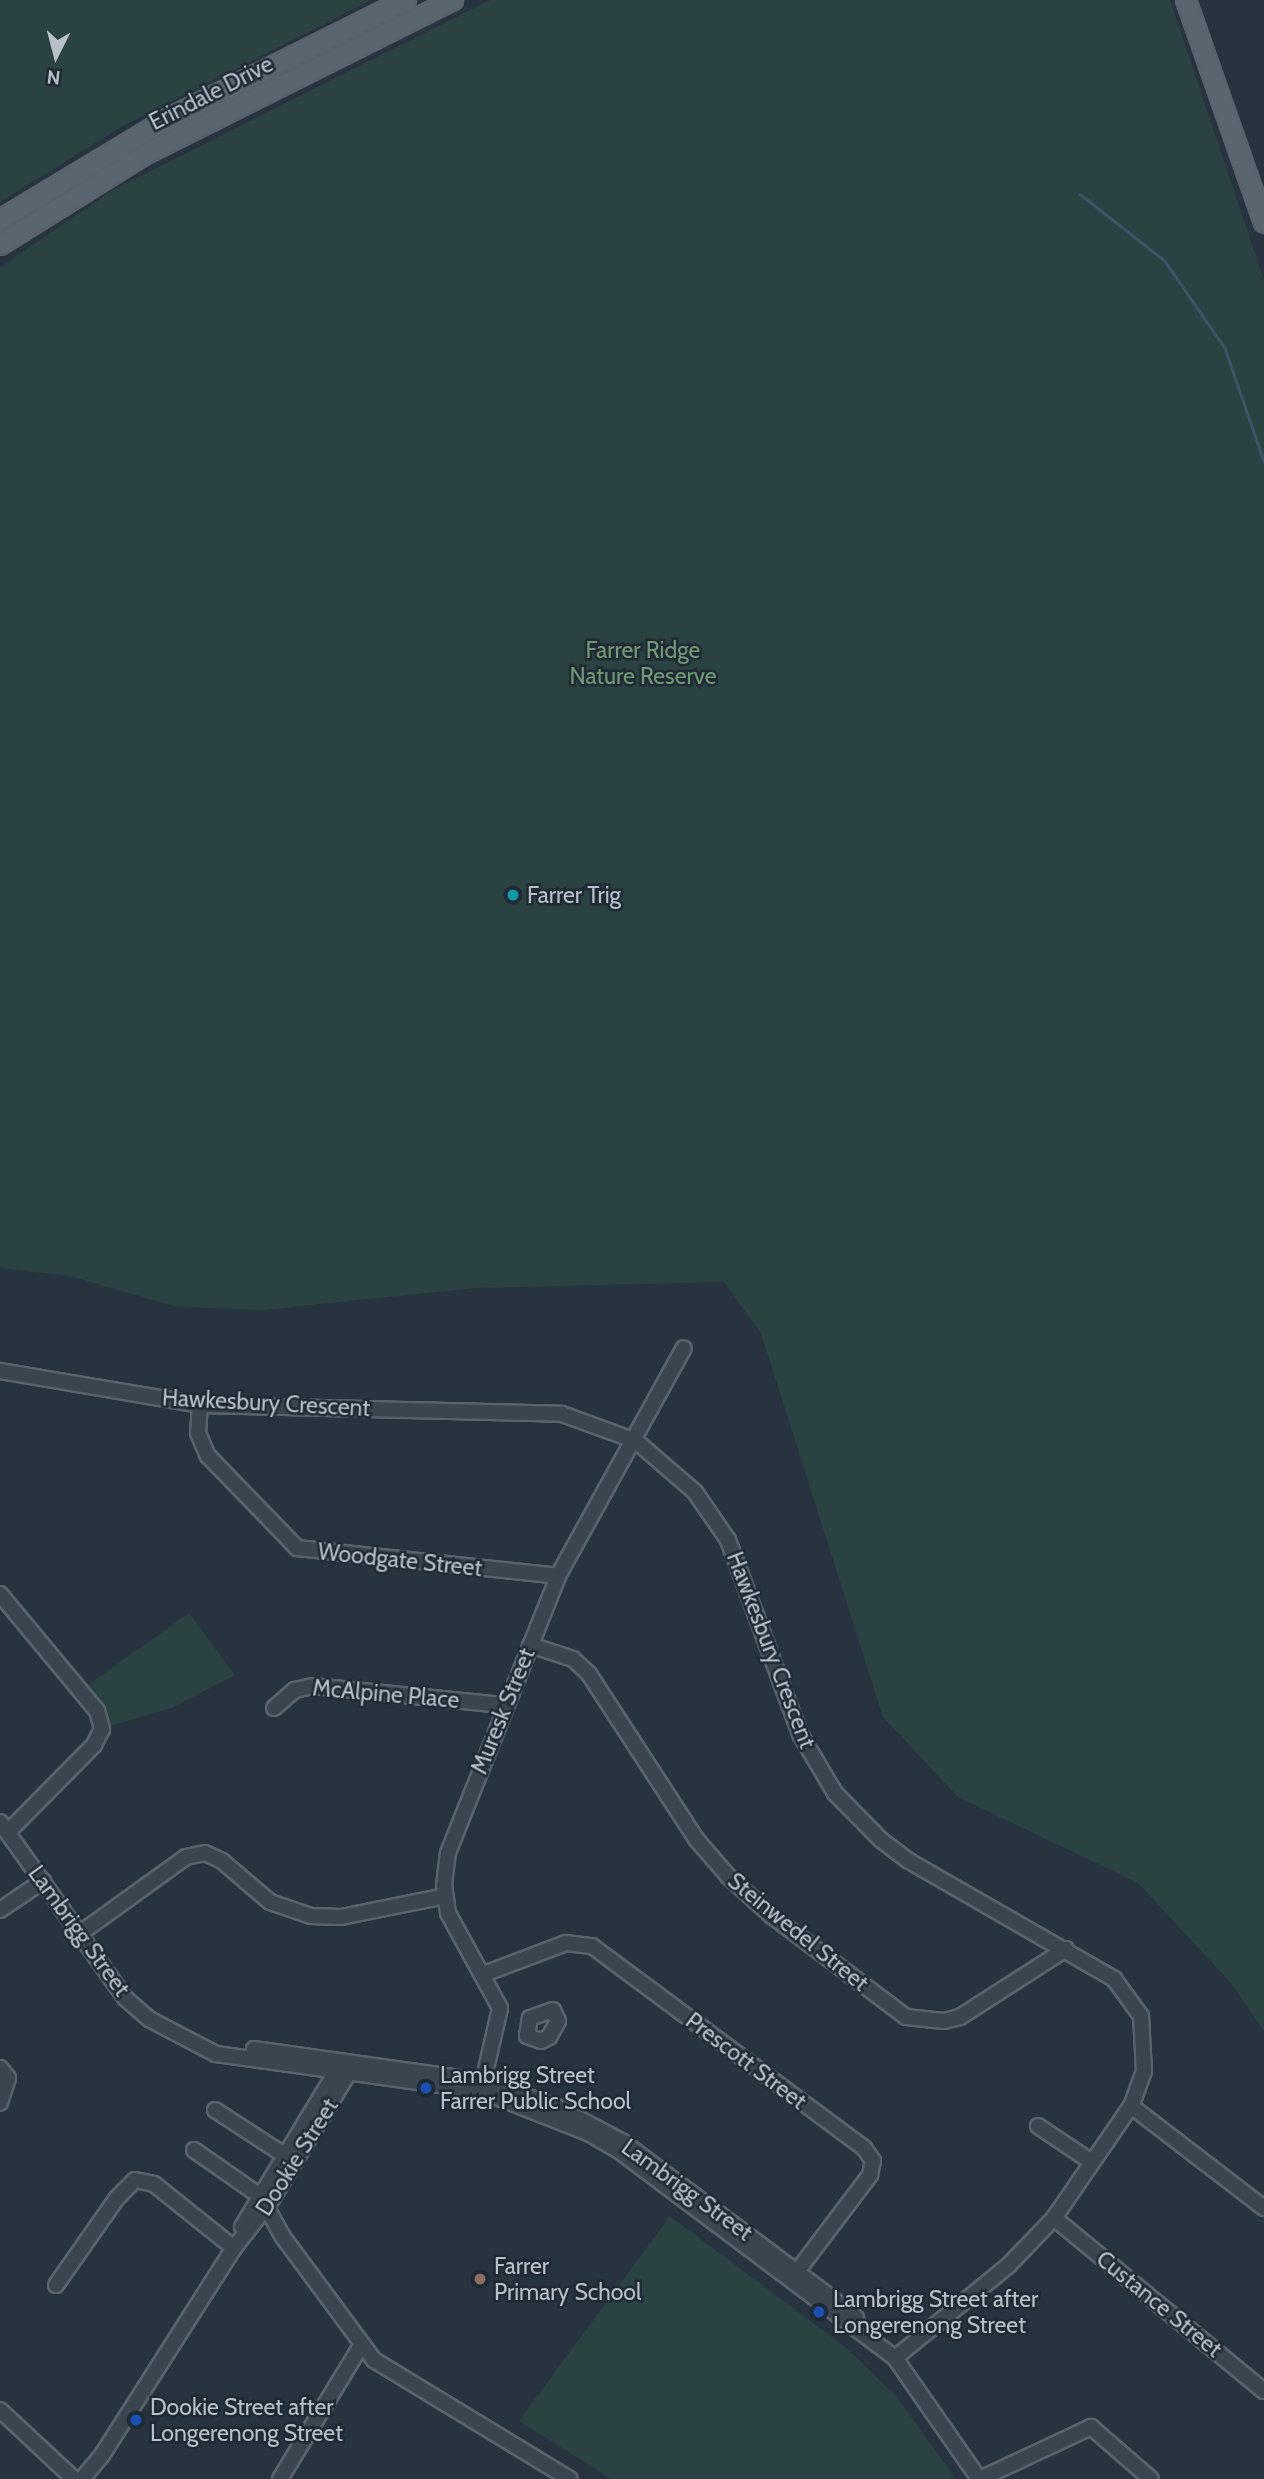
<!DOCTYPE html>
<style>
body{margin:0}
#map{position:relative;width:1264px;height:2479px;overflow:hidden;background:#27343f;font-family:Cabin,sans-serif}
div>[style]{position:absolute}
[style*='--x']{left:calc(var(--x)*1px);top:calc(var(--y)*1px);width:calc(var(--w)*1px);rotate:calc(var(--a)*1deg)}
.green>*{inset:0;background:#2a4241}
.stream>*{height:2.5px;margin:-1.25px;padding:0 1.25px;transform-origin:1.25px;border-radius:1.25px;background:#3e5466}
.roads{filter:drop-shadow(2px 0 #59636c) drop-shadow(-2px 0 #59636c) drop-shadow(0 2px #59636c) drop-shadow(0 -2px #59636c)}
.minor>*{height:14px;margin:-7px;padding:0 7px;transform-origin:7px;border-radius:7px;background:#3b454f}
.major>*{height:18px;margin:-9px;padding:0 9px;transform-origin:9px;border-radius:9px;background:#59656f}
.dots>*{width:19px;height:19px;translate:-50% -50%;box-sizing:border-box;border:4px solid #202a34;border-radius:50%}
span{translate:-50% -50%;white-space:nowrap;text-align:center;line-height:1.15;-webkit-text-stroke:5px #202a34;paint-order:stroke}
.street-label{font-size:23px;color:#b7c0c9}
.park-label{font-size:23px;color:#709974}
.poi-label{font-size:23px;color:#b7c0c9}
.left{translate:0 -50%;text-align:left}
.north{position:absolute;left:21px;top:21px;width:70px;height:70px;-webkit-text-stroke:5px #202a34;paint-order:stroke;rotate:186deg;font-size:19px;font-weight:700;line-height:28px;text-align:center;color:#b7c0c9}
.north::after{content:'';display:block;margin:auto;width:24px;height:32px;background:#b7c0c9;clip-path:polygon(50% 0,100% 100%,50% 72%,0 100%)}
</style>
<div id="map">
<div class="green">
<div style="clip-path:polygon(0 0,371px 0,123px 126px,0 202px)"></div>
<div style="clip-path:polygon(490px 0,1170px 0,1264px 280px,1264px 2031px,1231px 1983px,1138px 1883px,958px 1797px,883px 1717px,761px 1333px,724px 1282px,475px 1288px,263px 1310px,177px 1307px,70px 1276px,0 1268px,0 268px,111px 191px)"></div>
<div style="clip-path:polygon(189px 1613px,235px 1675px,172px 1708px,113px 1725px,85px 1687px)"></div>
<div style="clip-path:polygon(670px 2216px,848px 2349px,896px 2396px,956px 2479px,611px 2479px,519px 2421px)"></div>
</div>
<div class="stream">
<div style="--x:1080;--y:194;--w:108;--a:38.2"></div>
<div style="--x:1165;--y:261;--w:106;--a:55.4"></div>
<div style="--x:1225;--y:348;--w:120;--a:71"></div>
</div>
<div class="roads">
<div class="minor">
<div style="--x:0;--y:1371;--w:203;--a:9.6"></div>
<div style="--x:200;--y:1405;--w:362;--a:1.4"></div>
<div style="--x:562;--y:1414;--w:79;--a:20"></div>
<div style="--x:636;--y:1441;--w:78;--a:40.8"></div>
<div style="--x:695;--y:1492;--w:58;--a:55.5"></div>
<div style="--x:728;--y:1540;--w:207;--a:69.6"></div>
<div style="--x:800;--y:1734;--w:69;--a:59.3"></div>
<div style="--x:835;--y:1793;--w:66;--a:45.6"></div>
<div style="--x:881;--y:1840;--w:35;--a:37"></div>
<div style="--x:909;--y:1861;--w:237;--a:29.9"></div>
<div style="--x:1114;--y:1979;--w:46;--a:53.9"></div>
<div style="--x:1141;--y:2016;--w:55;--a:86.9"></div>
<div style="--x:1144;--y:2071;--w:37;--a:110"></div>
<div style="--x:1131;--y:2106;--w:136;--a:124.5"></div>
<div style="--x:1054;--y:2218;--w:65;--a:133.8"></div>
<div style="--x:1009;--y:2265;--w:147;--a:140.8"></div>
<div style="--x:200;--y:1405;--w:28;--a:94"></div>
<div style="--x:198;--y:1433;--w:25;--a:67"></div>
<div style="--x:208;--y:1456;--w:128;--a:45.9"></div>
<div style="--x:297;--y:1548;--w:262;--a:6.1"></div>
<div style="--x:0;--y:1594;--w:152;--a:50.3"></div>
<div style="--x:97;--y:1711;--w:19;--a:74"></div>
<div style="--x:102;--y:1729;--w:18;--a:117"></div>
<div style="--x:94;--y:1745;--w:122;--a:134.7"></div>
<div style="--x:530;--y:1645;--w:45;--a:18"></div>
<div style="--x:573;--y:1659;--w:22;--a:43"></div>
<div style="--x:589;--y:1674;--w:197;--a:57"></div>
<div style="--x:696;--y:1839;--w:49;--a:49.1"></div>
<div style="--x:728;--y:1876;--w:59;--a:42.3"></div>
<div style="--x:772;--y:1916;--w:168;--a:37"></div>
<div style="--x:906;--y:2017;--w:38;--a:6"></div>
<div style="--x:944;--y:2021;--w:16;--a:-14"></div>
<div style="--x:960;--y:2017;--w:126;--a:-32.7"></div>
<div style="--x:274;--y:1708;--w:28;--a:-41"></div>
<div style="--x:295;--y:1690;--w:18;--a:-13"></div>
<div style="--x:313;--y:1686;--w:193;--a:5.7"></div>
<div style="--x:0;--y:1822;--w:216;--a:54.6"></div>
<div style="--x:125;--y:1998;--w:32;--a:41"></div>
<div style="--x:149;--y:2019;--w:76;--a:27.6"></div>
<div style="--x:216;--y:2054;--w:268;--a:7.9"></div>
<div style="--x:481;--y:2091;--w:115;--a:21.4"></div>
<div style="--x:588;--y:2133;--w:34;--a:30"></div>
<div style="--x:618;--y:2150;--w:346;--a:36.9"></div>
<div style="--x:895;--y:2358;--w:147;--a:55.2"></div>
<div style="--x:0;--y:1910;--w:52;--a:-34"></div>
<div style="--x:82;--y:1932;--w:128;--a:-35.8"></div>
<div style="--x:186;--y:1857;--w:19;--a:-12"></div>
<div style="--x:205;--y:1853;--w:19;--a:25"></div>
<div style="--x:222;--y:1861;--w:63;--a:40.5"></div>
<div style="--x:270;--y:1902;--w:43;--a:18.9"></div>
<div style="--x:311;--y:1916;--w:30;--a:2"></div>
<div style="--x:341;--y:1917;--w:106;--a:-11.4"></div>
<div style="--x:484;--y:1974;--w:88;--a:-20.7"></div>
<div style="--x:566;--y:1943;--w:26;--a:7"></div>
<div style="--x:592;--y:1946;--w:339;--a:36.6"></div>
<div style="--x:864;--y:2148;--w:16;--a:55"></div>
<div style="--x:873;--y:2161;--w:14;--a:102"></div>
<div style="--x:870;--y:2175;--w:129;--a:127.1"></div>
<div style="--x:553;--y:2010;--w:12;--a:66"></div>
<div style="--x:558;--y:2021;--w:18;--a:119"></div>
<div style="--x:549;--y:2037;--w:9;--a:153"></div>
<div style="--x:541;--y:2041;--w:15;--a:-160"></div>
<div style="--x:527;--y:2036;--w:18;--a:-81"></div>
<div style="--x:530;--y:2018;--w:24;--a:-19"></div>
<div style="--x:254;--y:2049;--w:231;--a:8"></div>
<div style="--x:483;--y:2081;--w:78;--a:19.4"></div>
<div style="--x:557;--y:2107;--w:75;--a:27.9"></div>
<div style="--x:623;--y:2142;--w:259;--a:36.8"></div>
<div style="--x:830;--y:2297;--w:33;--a:39"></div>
<div style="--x:856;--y:2318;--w:8;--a:76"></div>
<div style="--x:0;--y:2068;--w:13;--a:51"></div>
<div style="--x:8;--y:2078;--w:26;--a:108"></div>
<div style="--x:481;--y:2091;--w:85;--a:-77.1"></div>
<div style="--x:500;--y:2008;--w:108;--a:-118.7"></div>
<div style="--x:448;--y:1913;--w:28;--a:-98"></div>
<div style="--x:444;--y:1885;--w:32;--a:-83"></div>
<div style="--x:448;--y:1853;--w:298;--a:-68.3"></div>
<div style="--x:558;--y:1576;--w:260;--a:-61.1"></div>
<div style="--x:1131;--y:2106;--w:168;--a:37.5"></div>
<div style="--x:215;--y:2110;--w:86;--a:33.1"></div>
<div style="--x:1038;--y:2126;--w:63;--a:33.9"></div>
<div style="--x:194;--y:2150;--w:80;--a:34.9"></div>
<div style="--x:260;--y:2196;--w:47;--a:60.7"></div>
<div style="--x:283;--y:2237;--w:153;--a:53.5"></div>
<div style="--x:374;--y:2360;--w:229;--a:31.3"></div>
<div style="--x:1054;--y:2218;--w:272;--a:39.5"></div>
<div style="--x:242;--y:2227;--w:193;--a:-58.8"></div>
<div style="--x:56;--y:2285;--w:106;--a:-55"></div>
<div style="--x:117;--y:2198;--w:25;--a:-45"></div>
<div style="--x:135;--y:2180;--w:19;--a:12"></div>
<div style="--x:154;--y:2184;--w:102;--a:38.7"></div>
<div style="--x:0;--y:2410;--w:101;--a:43"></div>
<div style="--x:82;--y:2479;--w:31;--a:-50"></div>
<div style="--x:102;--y:2455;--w:246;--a:-57.5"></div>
<div style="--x:234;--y:2248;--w:62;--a:-52.2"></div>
<div style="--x:272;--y:2199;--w:156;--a:-58.7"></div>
<div style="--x:280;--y:2479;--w:156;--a:-58.7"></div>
<div style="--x:980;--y:2479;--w:123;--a:-25.1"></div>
<div style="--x:1091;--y:2427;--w:79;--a:40.9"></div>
</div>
<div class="major">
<div style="--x:1186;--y:0;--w:236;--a:70.7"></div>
<div style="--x:0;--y:220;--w:200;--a:-31.1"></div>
<div style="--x:171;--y:117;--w:263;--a:-26.5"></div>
<div style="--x:0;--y:245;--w:170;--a:-32"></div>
<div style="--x:144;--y:155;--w:346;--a:-26.6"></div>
</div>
</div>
<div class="dots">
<div style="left:513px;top:895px;background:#0f9aa8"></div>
<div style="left:426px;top:2088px;background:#1a4fb4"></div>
<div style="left:480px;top:2279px;background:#8d6e63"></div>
<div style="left:819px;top:2312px;background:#1a4fb4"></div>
<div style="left:136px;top:2420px;background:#1a4fb4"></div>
</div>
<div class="street-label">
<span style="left:211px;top:93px;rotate:-27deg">Erindale Drive</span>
<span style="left:266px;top:1403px;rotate:3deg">Hawkesbury Crescent</span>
<span style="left:400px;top:1560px;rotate:6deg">Woodgate Street</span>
<span style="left:771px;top:1650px;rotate:69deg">Hawkesbury Crescent</span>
<span style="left:386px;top:1694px;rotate:5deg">McAlpine Place</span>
<span style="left:503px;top:1711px;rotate:-68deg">Muresk Street</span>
<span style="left:79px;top:1931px;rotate:54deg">Lambrigg Street</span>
<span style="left:798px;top:1932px;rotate:39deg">Steinwedel Street</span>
<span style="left:746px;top:2061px;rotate:37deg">Prescott Street</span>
<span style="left:297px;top:2157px;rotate:-58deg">Dookie Street</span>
<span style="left:687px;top:2190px;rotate:36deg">Lambrigg Street</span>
<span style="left:1159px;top:2304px;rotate:39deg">Custance Street</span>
</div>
<div class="park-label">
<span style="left:643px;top:663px">Farrer Ridge<br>Nature Reserve</span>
</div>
<div class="poi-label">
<span class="left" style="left:527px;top:895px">Farrer Trig</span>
<span class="left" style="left:440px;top:2088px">Lambrigg Street<br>Farrer Public School</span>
<span class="left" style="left:494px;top:2279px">Farrer<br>Primary School</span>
<span class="left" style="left:833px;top:2312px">Lambrigg Street after<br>Longerenong Street</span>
<span class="left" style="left:150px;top:2420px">Dookie Street after<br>Longerenong Street</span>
</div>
<div class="north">N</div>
</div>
